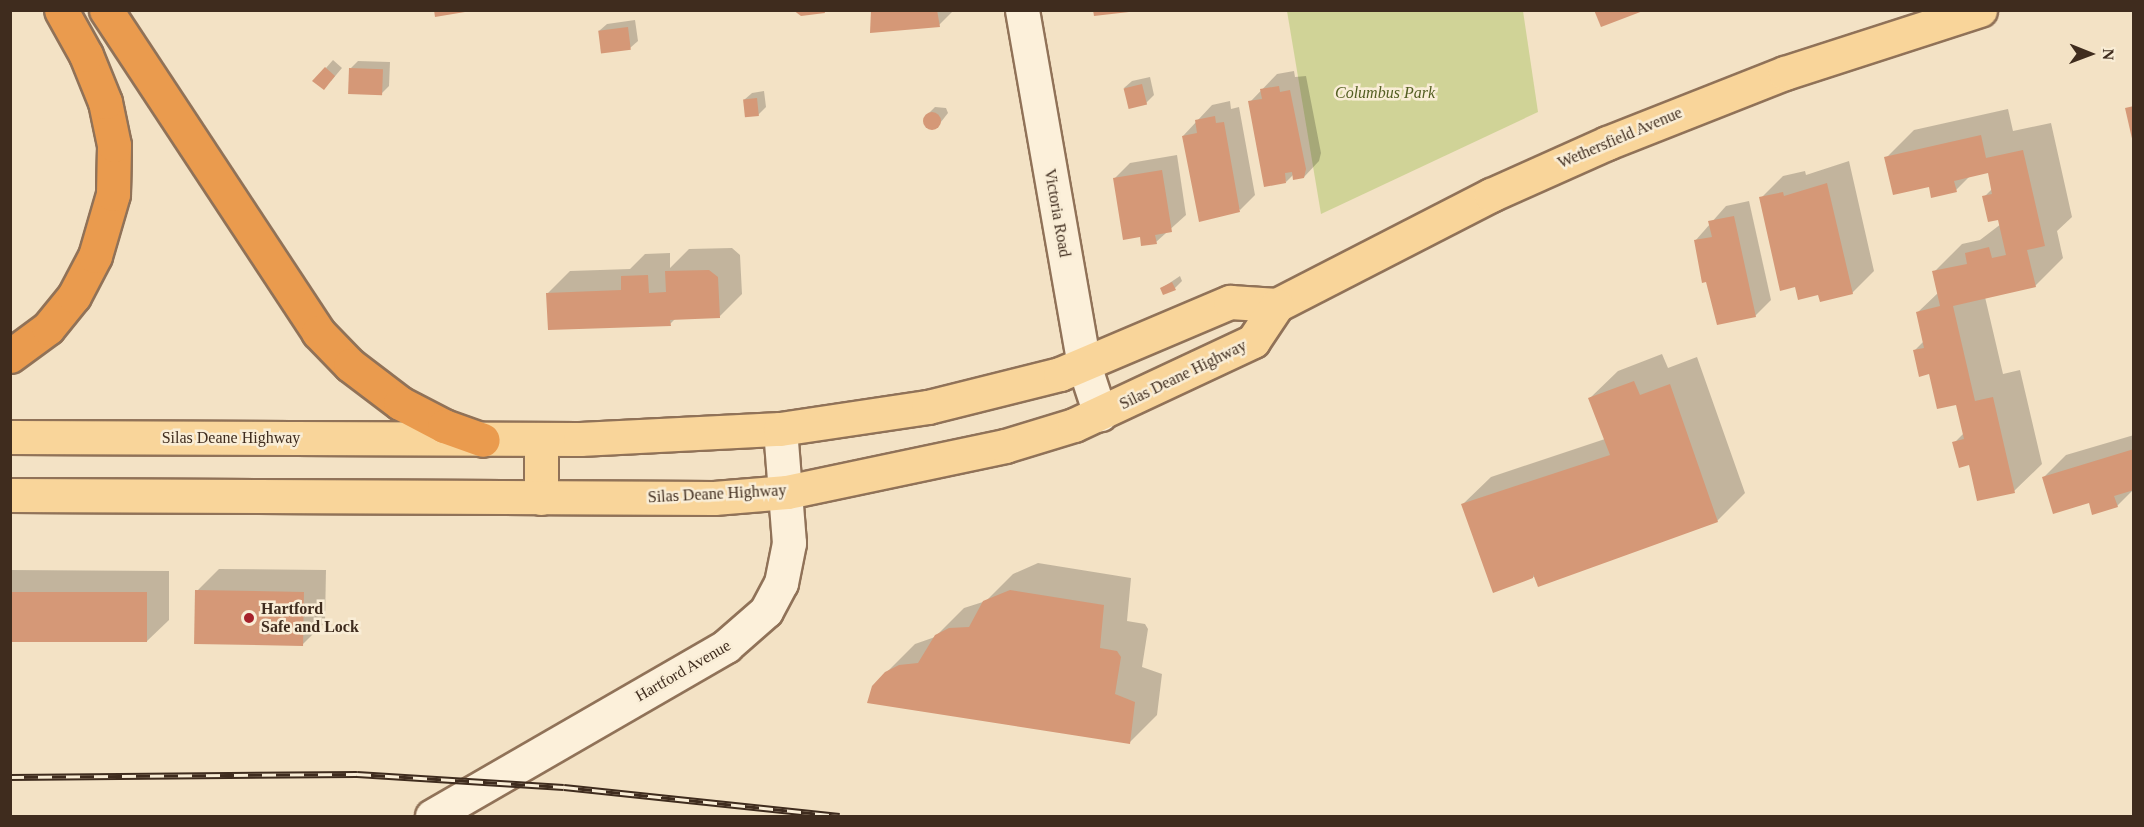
<!DOCTYPE html>
<style>
body{margin:0}
#map{position:relative;width:2144px;height:827px;overflow:hidden;background:#f3e2c5;font-family:Georgia,serif}
div>[style]{position:absolute}
[style*='--x']{left:calc(var(--x)*1px);top:calc(var(--y)*1px);width:calc(var(--w)*1px);rotate:calc(var(--a)*1deg)}
.green>*{inset:0;background:#d0d397}
.shadow>*{inset:0;background:#0003}
.building>*{inset:0;background:#d59877;transform-origin:0 0}
.round{border-radius:50%}
.roads{filter:drop-shadow(2px 0 #907258) drop-shadow(-2px 0 #907258) drop-shadow(0 2px #907258) drop-shadow(0 -2px #907258)}
.minor>*{height:33px;margin:-16.5px;padding:0 16.5px;transform-origin:16.5px;border-radius:16.5px;background:#fcf0da}
.major>*{height:33px;margin:-16.5px;padding:0 16.5px;transform-origin:16.5px;border-radius:16.5px;background:#f9d59a}
.highway>*{height:33px;margin:-16.5px;padding:0 16.5px;transform-origin:16.5px;border-radius:16.5px;background:#ea9b4e}
.rail>*{height:7px;margin-top:-3.5px;transform-origin:0;background:repeating-linear-gradient(90deg,#f9edd6 0 14px,#3f2c1e 0 28px);box-sizing:border-box;border-block:2px solid #3f2c1e}
.dots>*{width:16px;height:16px;translate:-50% -50%;box-sizing:border-box;border:3px solid #f9edd6;border-radius:50%}
span{translate:-50% -50%;white-space:nowrap;text-align:center;line-height:1.15;-webkit-text-stroke:5px #f9edd6;paint-order:stroke}
.park-label{font-size:16px;color:#535e22;font-style:italic}
.street-label{font-size:16px;color:#3f2c1e}
.poi-label{font-size:16px;color:#3f2c1e;font-weight:700}
.left{translate:0 -50%;text-align:left}
.frame{position:absolute;inset:0;border:12px solid #3f2c1e;pointer-events:none}
.north{position:absolute;left:2060px;top:24px;width:60px;height:60px;-webkit-text-stroke:4px #f9edd6;paint-order:stroke;rotate:91deg;font-size:16px;font-weight:700;line-height:24px;text-align:center;color:#3f2c1e}
.north::after{content:'';display:block;margin:auto;width:21px;height:27px;background:#3f2c1e;clip-path:polygon(50% 0,100% 100%,50% 72%,0 100%)}
</style>
<div id="map">
<div class="green">
<div style="clip-path:polygon(1287px 11px,1523px 11px,1538px 112px,1321px 214px)"></div>
</div>
<div class="shadow">
<div style="clip-path:polygon(871px 10px,954px 10px,939px 25px)"></div>
<div style="clip-path:polygon(635px 20px,638px 41px,630px 48px,599px 31px,607px 24px)"></div>
<div style="clip-path:polygon(333px 60px,342px 68px,331px 81px,326px 68px)"></div>
<div style="clip-path:polygon(358px 61px,390px 62px,389px 86px,381px 94px,351px 68px)"></div>
<div style="clip-path:polygon(1294px 71px,1295px 77px,1306px 76px,1321px 153px,1319px 161px,1304px 177px,1294px 174px,1286px 182px,1250px 102px,1277px 74px)"></div>
<div style="clip-path:polygon(1150px 77px,1154px 95px,1146px 103px,1124px 88px,1132px 81px)"></div>
<div style="clip-path:polygon(764px 91px,766px 107px,758px 115px,744px 100px,752px 93px)"></div>
<div style="clip-path:polygon(1230px 101px,1231px 109px,1239px 107px,1255px 195px,1240px 210px,1183px 136px,1212px 105px)"></div>
<div style="clip-path:polygon(935px 107px,946px 108px,948px 113px,937px 127px,926px 126px,927px 115px)"></div>
<div style="clip-path:polygon(2008px 109px,2013px 131px,2051px 123px,2072px 217px,2057px 231px,2063px 258px,2035px 286px,1985px 297px,2003px 374px,2020px 370px,2042px 464px,2014px 491px,1971px 464px,1954px 443px,1964px 433px,1957px 403px,1914px 351px,1924px 341px,1918px 312px,1939px 292px,1934px 272px,1962px 244px,1980px 240px,2001px 224px,1984px 197px,1993px 188px,1989px 171px,1971px 175px,1956px 190px,1930px 185px,1886px 158px,1914px 130px)"></div>
<div style="clip-path:polygon(1177px 155px,1186px 215px,1156px 242px,1115px 178px,1130px 163px)"></div>
<div style="clip-path:polygon(1849px 161px,1874px 271px,1852px 293px,1820px 293px,1796px 285px,1761px 198px,1783px 176px,1805px 171px,1806px 175px)"></div>
<div style="clip-path:polygon(1749px 201px,1771px 300px,1755px 316px,1695px 241px,1726px 206px)"></div>
<div style="clip-path:polygon(732px 248px,740px 255px,742px 294px,719px 317px,676px 318px,670px 324px,548px 293px,570px 271px,630px 269px,645px 254px,670px 253px,670px 268px,689px 249px)"></div>
<div style="clip-path:polygon(1180px 276px,1182px 281px,1175px 288px,1162px 288px)"></div>
<div style="clip-path:polygon(1662px 354px,1668px 368px,1697px 357px,1745px 493px,1717px 521px,1533px 577px,1463px 504px,1491px 477px,1605px 439px,1590px 398px,1618px 371px)"></div>
<div style="clip-path:polygon(2134px 435px,2134px 489px,2117px 506px,2090px 502px,2044px 477px,2066px 455px)"></div>
<div style="clip-path:polygon(1038px 563px,1131px 578px,1127px 621px,1145px 624px,1148px 629px,1142px 667px,1162px 674px,1157px 715px,1129px 743px,886px 673px,915px 644px,935px 637px,964px 608px,986px 601px,1013px 574px)"></div>
<div style="clip-path:polygon(219px 569px,326px 570px,325px 622px,303px 644px,197px 591px)"></div>
<div style="clip-path:polygon(10px 570px,169px 571px,169px 620px,146px 642px,10px 641px)"></div>
</div>
<div class="building">
<div style="clip-path:polygon(434px 10px,465px 10px,465px 12px,435px 17px)"></div>
<div style="clip-path:polygon(793px 10px,824px 10px,825px 13px,801px 16px)"></div>
<div style="clip-path:polygon(871px 10px,937px 10px,940px 27px,870px 33px)"></div>
<div style="clip-path:polygon(1093px 10px,1129px 10px,1129px 12px,1094px 16px)"></div>
<div style="clip-path:polygon(1594px 10px,1643px 10px,1643px 11px,1601px 27px)"></div>
<div style="left:628px;top:27px;width:23px;height:30px;rotate:83deg"></div>
<div style="clip-path:polygon(325px 67px,335px 76px,324px 90px,312px 81px)"></div>
<div style="left:349px;top:68px;width:34px;height:26px;rotate:2deg"></div>
<div style="left:1142px;top:84px;width:21px;height:19px;rotate:76deg"></div>
<div style="clip-path:polygon(1279px 86px,1280px 92px,1290px 90px,1306px 169px,1304px 178px,1293px 180px,1292px 172px,1285px 173px,1286px 183px,1264px 187px,1248px 101px,1262px 99px,1260px 89px)"></div>
<div style="left:757px;top:98px;width:18px;height:14px;rotate:84deg"></div>
<div style="clip-path:polygon(2134px 106px,2134px 143px,2133px 143px,2125px 108px)"></div>
<div class="round" style="left:923px;top:112px;width:18px;height:18px"></div>
<div style="clip-path:polygon(1215px 116px,1216px 123px,1224px 122px,1240px 212px,1199px 222px,1182px 136px,1197px 133px,1195px 120px)"></div>
<div style="clip-path:polygon(1981px 135px,1986px 158px,2023px 150px,2045px 246px,2027px 250px,2036px 287px,1953px 306px,1975px 401px,1993px 397px,2015px 493px,1977px 501px,1969px 465px,1959px 468px,1952px 442px,1964px 439px,1956px 405px,1937px 409px,1929px 374px,1919px 377px,1913px 350px,1924px 348px,1916px 312px,1940px 306px,1932px 271px,1967px 264px,1965px 253px,1989px 247px,1992px 258px,2006px 255px,1998px 220px,1988px 222px,1982px 196px,1992px 194px,1988px 173px,1954px 181px,1957px 192px,1931px 198px,1929px 187px,1893px 195px,1884px 157px)"></div>
<div style="clip-path:polygon(1162px 170px,1172px 232px,1155px 235px,1157px 244px,1141px 246px,1140px 237px,1123px 240px,1113px 178px)"></div>
<div style="clip-path:polygon(1827px 183px,1853px 294px,1820px 302px,1818px 295px,1798px 300px,1795px 287px,1780px 291px,1759px 197px,1783px 192px,1784px 196px)"></div>
<div style="clip-path:polygon(1734px 216px,1756px 317px,1717px 325px,1706px 282px,1702px 283px,1694px 240px,1712px 237px,1708px 221px)"></div>
<div style="clip-path:polygon(709px 270px,718px 277px,720px 318px,670px 320px,671px 326px,548px 330px,546px 293px,621px 290px,621px 276px,648px 275px,649px 293px,666px 292px,665px 271px)"></div>
<div style="clip-path:polygon(1172px 282px,1176px 290px,1163px 295px,1160px 288px)"></div>
<div style="clip-path:polygon(1634px 381px,1640px 395px,1670px 384px,1718px 522px,1538px 587px,1533px 574px,1533px 578px,1493px 593px,1461px 504px,1610px 455px,1588px 398px)"></div>
<div style="clip-path:polygon(2134px 449px,2134px 490px,2114px 496px,2118px 507px,2092px 515px,2089px 503px,2053px 514px,2042px 477px)"></div>
<div style="left:195px;top:590px;width:109px;height:54px;rotate:1deg"></div>
<div style="clip-path:polygon(1010px 590px,1104px 605px,1100px 648px,1117px 651px,1121px 657px,1115px 694px,1135px 702px,1130px 744px,867px 703px,872px 686px,885px 672px,899px 665px,918px 663px,935px 635px,949px 628px,969px 627px,983px 601px)"></div>
<div style="left:10px;top:592px;width:137px;height:50px"></div>
</div>
<div class="roads">
<div class="minor">
<div style="--x:1022;--y:10;--w:360;--a:80.1"></div>
<div style="--x:1084;--y:365;--w:52;--a:71.9"></div>
<div style="--x:432;--y:816;--w:340;--a:-30"></div>
<div style="--x:726;--y:646;--w:53;--a:-41.2"></div>
<div style="--x:766;--y:611;--w:32;--a:-62"></div>
<div style="--x:781;--y:583;--w:41;--a:-78.7"></div>
<div style="--x:789;--y:543;--w:114;--a:-94.5"></div>
</div>
<div class="major">
<div style="--x:10;--y:437;--w:570;--a:0.2"></div>
<div style="--x:580;--y:439;--w:200;--a:-2.9"></div>
<div style="--x:780;--y:429;--w:150;--a:-8.5"></div>
<div style="--x:928;--y:407;--w:136;--a:-14"></div>
<div style="--x:1060;--y:374;--w:185;--a:-23"></div>
<div style="--x:1230;--y:302;--w:47;--a:3.7"></div>
<div style="--x:1277;--y:305;--w:241;--a:-27.2"></div>
<div style="--x:1491;--y:195;--w:127;--a:-24.1"></div>
<div style="--x:1607;--y:143;--w:191;--a:-21.5"></div>
<div style="--x:1785;--y:73;--w:205;--a:-17.9"></div>
<div style="--x:541;--y:440;--w:58;--a:90"></div>
<div style="--x:10;--y:495;--w:704;--a:0.24"></div>
<div style="--x:714;--y:498;--w:73;--a:-4.7"></div>
<div style="--x:787;--y:492;--w:223;--a:-11.9"></div>
<div style="--x:1005;--y:446;--w:72;--a:-16.9"></div>
<div style="--x:1074;--y:425;--w:198;--a:-25.1"></div>
<div style="--x:1253;--y:341;--w:43;--a:-56.3"></div>
</div>
<div class="highway">
<div style="--x:106;--y:10;--w:386;--a:56.6"></div>
<div style="--x:318;--y:332;--w:46;--a:45.9"></div>
<div style="--x:350;--y:365;--w:63;--a:37.2"></div>
<div style="--x:400;--y:403;--w:50;--a:27.6"></div>
<div style="--x:444;--y:426;--w:41;--a:19.7"></div>
<div style="--x:10;--y:356;--w:47;--a:-36.4"></div>
<div style="--x:48;--y:328;--w:41;--a:-50.9"></div>
<div style="--x:74;--y:296;--w:45;--a:-62.3"></div>
<div style="--x:95;--y:256;--w:65;--a:-73.8"></div>
<div style="--x:113;--y:194;--w:49;--a:-88.8"></div>
<div style="--x:114;--y:145;--w:44;--a:-101.8"></div>
<div style="--x:105;--y:102;--w:51;--a:-112"></div>
<div style="--x:86;--y:55;--w:51;--a:-119.1"></div>
</div>
</div>
<div class="rail">
<div style="--x:10;--y:777;--w:347;--a:-0.5"></div>
<div style="--x:357;--y:774;--w:207;--a:3.6"></div>
<div style="--x:564;--y:787;--w:277;--a:6"></div>
</div>
<div class="dots">
<div style="left:249px;top:618px;background:#a6222b"></div>
</div>
<div class="park-label">
<span style="left:1385px;top:93px">Columbus Park</span>
</div>
<div class="street-label">
<span style="left:1620px;top:138px;rotate:-23deg">Wethersfield Avenue</span>
<span style="left:1057px;top:213px;rotate:80deg">Victoria Road</span>
<span style="left:1183px;top:375px;rotate:-26deg">Silas Deane Highway</span>
<span style="left:231px;top:438px">Silas Deane Highway</span>
<span style="left:717px;top:494px;rotate:-3deg">Silas Deane Highway</span>
<span style="left:683px;top:671px;rotate:-30deg">Hartford Avenue</span>
</div>
<div class="poi-label">
<span class="left" style="left:261px;top:618px">Hartford<br>Safe and Lock</span>
</div>
<div class="frame"></div>
<div class="north">N</div>
</div>
